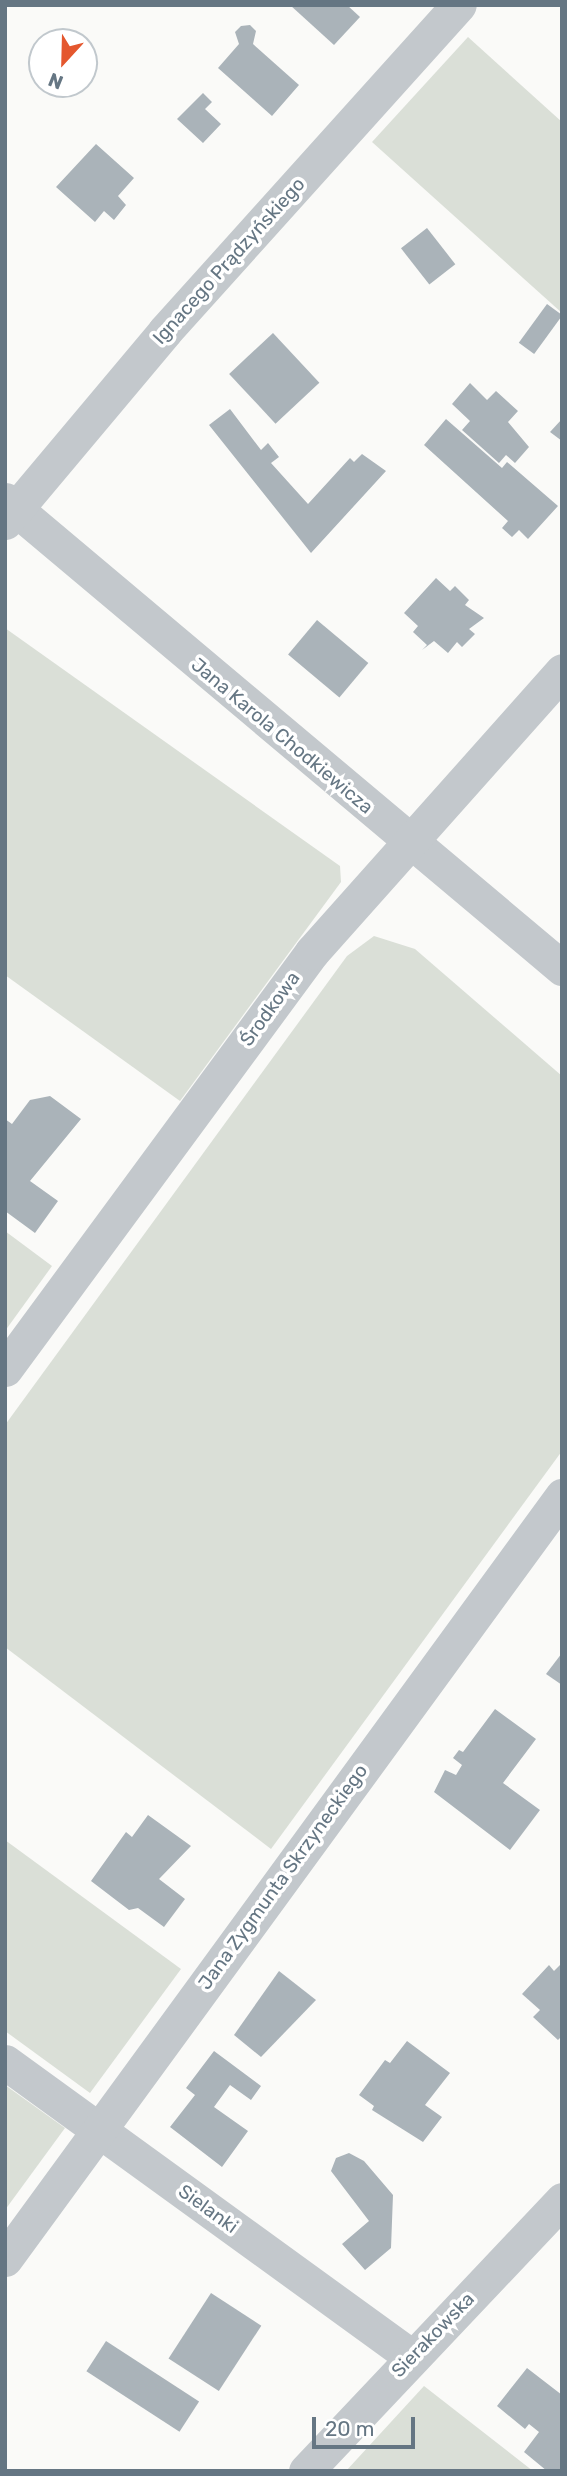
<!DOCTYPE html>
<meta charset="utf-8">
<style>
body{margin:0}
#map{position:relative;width:567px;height:2476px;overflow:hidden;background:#fafaf8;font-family:Rubik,sans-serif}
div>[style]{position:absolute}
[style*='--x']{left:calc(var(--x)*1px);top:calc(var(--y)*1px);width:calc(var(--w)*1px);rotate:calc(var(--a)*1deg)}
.green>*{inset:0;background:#dadfd7}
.building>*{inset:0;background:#aab3b9;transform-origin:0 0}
.minor>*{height:35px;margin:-17.5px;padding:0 17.5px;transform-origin:17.5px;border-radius:17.5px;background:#c3c8cc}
span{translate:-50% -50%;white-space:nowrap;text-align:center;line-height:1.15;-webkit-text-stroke:7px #fff;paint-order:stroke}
.street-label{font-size:19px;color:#657683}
.frame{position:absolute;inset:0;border:7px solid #657683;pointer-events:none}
.north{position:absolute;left:28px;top:28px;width:70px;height:70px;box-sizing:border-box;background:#fff;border:2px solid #c1c8cd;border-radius:50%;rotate:202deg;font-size:19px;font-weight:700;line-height:28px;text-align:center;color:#657683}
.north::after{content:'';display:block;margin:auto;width:24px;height:32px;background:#e4572e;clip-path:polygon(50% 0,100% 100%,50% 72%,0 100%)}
.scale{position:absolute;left:312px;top:2417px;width:103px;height:32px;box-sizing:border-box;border:4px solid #657683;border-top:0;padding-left:9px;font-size:21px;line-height:24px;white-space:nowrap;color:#657683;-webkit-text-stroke:5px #fff;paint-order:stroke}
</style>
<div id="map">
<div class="green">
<div style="clip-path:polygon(468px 37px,562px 122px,562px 313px,372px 142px)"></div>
<div style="clip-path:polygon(5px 628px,340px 866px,341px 882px,180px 1101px,5px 975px)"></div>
<div style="clip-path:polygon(374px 936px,415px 949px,562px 1076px,562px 1451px,271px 1849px,5px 1647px,5px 1425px,347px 956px)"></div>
<div style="clip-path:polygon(5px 1231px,52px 1266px,5px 1331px)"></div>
<div style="clip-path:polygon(5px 1840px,181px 1969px,90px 2093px,5px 2031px)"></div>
<div style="clip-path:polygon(5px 2085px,65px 2128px,5px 2210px)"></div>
<div style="clip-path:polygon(424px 2386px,533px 2471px,346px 2471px)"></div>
</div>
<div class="building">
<div style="clip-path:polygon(290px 5px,347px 5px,360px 17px,334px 45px)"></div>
<div style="clip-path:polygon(250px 25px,256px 31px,253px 44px,299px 85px,272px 116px,218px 68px,239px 44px,235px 32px,241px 26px)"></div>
<div style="clip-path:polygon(203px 93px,212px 102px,205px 109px,221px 124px,203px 143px,177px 119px)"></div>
<div style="clip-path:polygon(96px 144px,134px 178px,118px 196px,126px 205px,114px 220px,104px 211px,95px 222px,56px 187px)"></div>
<div style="left:427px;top:228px;width:46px;height:33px;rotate:52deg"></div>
<div style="left:547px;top:304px;width:19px;height:48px;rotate:36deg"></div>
<div style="left:273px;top:333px;width:68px;height:60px;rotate:47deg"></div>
<div style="clip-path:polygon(470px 383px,487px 400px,496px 391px,518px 411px,508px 422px,529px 447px,515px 463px,506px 455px,499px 463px,462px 430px,470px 421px,452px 404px)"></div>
<div style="clip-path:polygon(230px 409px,261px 450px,268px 443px,279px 457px,271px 463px,308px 504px,350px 458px,354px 462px,362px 454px,386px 471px,311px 553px,209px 425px)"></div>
<div style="clip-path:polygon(446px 419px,502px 468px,507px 462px,558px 506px,528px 539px,519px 530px,512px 537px,502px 528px,508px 521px,424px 445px)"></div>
<div style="clip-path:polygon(562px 419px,562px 441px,550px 432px)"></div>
<div style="clip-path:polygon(436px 578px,450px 591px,455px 586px,469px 600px,465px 605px,484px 618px,469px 629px,475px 634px,462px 647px,457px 642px,448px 653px,434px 641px,422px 650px,427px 645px,413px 632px,418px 626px,404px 613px)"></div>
<div style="left:317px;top:620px;width:67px;height:45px;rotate:40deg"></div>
<div style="clip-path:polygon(50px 1096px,81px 1119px,30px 1181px,58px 1201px,35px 1233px,5px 1211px,5px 1119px,12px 1124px,30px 1100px)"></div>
<div style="clip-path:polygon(562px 1653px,562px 1685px,546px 1674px)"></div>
<div style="clip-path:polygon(495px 1709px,536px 1739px,503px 1783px,540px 1810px,510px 1850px,434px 1792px,445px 1770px,456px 1775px,462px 1765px,453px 1758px,459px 1750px,463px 1752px)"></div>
<div style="clip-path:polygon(148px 1815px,191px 1846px,159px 1879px,185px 1899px,164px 1927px,138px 1908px,129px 1910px,91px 1881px,126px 1832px,132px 1837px)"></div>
<div style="clip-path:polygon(562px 1963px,562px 2036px,558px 2040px,533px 2017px,540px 2010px,522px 1994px,549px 1965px,554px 1971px)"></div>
<div style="clip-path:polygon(279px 1971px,316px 2000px,261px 2057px,234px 2035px)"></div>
<div style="clip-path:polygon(407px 2041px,450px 2073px,425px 2105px,442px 2117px,423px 2142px,372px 2110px,374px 2106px,359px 2095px,385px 2060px,390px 2063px)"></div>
<div style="clip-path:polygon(214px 2051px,261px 2086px,251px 2100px,230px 2085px,214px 2107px,248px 2131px,222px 2167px,170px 2127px,195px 2095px,186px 2088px)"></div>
<div style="clip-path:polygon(349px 2153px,364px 2161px,393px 2195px,391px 2248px,365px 2270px,342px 2244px,369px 2221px,331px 2171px,336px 2158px)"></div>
<div style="left:211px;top:2293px;width:60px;height:78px;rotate:33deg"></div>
<div style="left:106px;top:2341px;width:111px;height:36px;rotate:33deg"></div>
<div style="clip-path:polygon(527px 2368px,562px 2395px,562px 2471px,547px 2471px,524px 2452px,539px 2432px,529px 2424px,525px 2429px,497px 2406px)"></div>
</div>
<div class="minor">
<div style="--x:5;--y:500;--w:728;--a:40.04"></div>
<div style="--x:5;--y:522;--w:249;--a:-50"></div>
<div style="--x:165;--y:331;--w:439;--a:-48"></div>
<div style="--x:5;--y:1369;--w:518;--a:-53.64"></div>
<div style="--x:312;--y:952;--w:376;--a:-48.3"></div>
<div style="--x:5;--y:2062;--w:503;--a:35.94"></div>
<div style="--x:5;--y:2259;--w:945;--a:-53.87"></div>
<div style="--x:306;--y:2471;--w:373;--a:-46.6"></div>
</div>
<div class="street-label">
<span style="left:229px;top:261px;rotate:-48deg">Ignacego Prądzyńskiego</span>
<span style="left:282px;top:736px;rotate:40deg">Jana Karola Chodkiewicza</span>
<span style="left:270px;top:1009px;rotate:-54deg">Środkowa</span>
<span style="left:283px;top:1877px;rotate:-54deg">Jana Zygmunta Skrzyneckiego</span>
<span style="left:208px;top:2209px;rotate:36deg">Sielanki</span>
<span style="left:433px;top:2335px;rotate:-46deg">Sierakowska</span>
</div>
<div class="frame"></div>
<div class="north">N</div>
<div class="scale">20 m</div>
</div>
